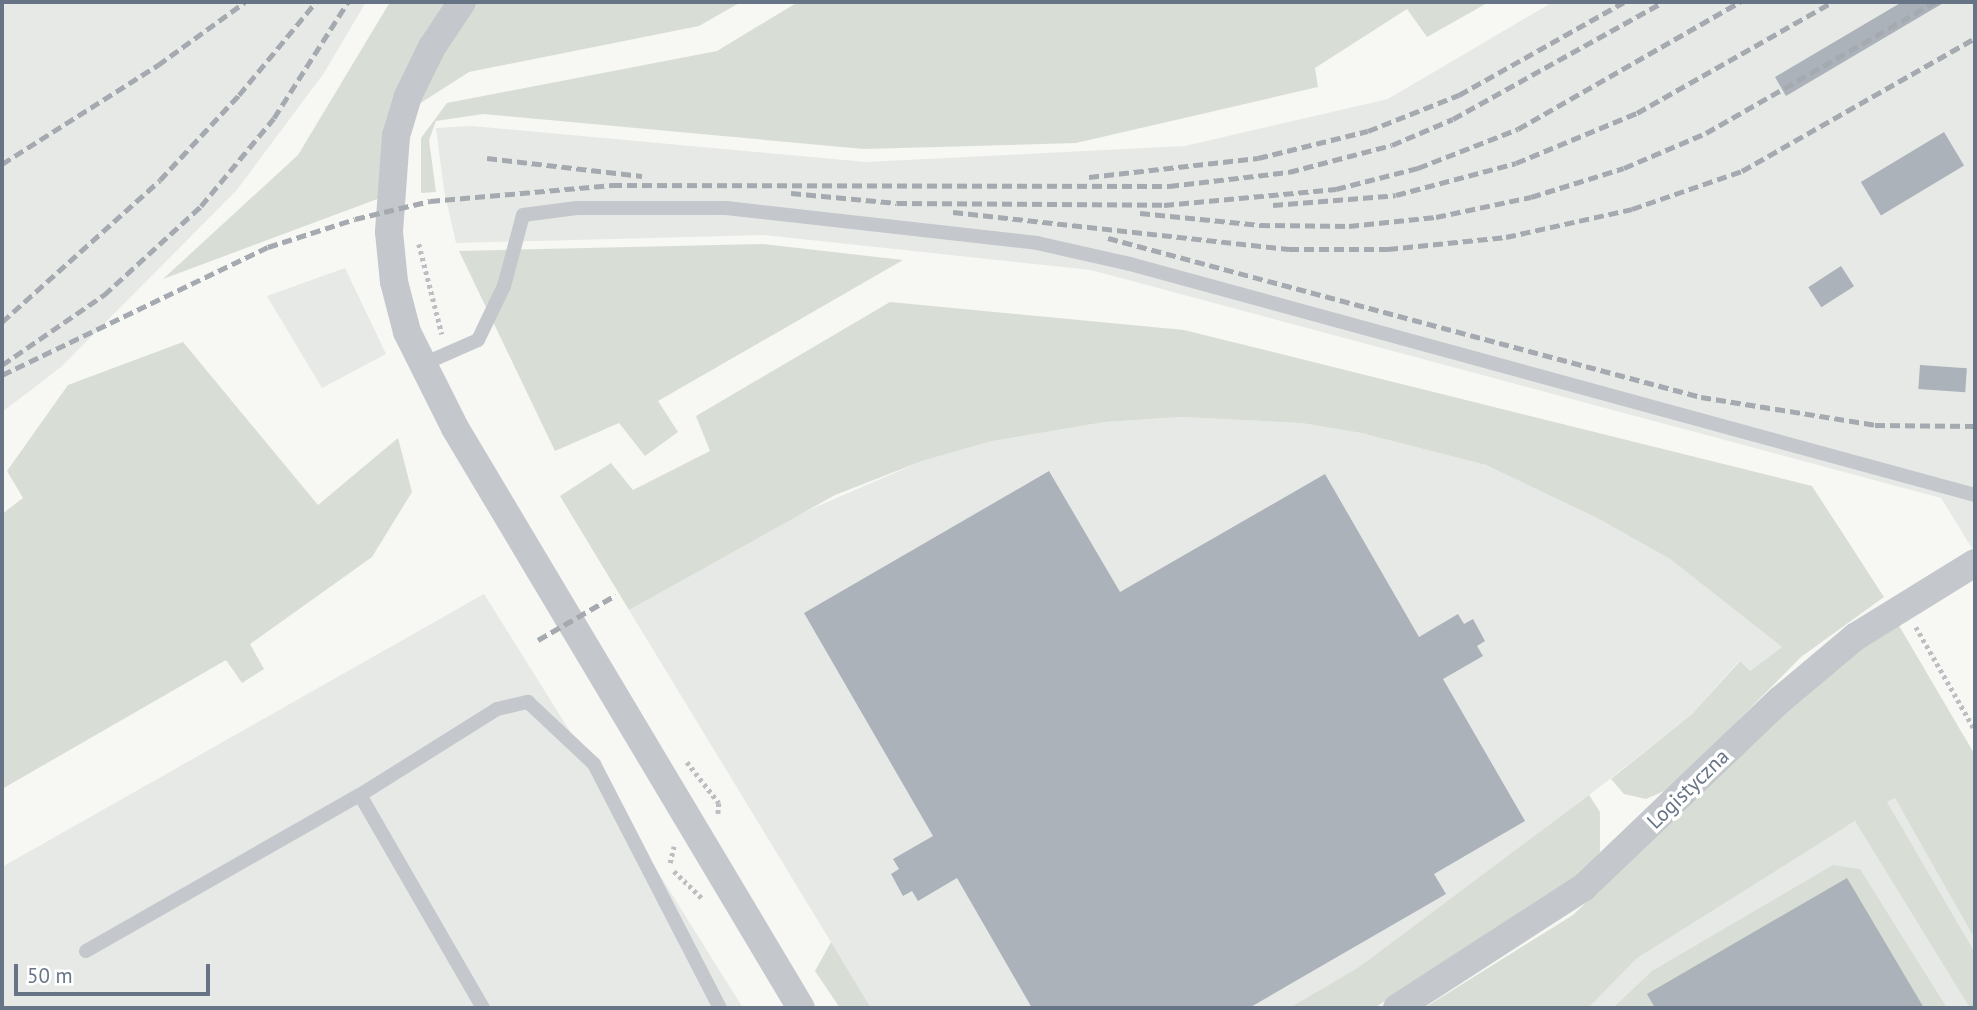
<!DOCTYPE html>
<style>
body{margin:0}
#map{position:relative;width:1977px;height:1010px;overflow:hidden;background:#f7f7f4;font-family:"PT Sans",sans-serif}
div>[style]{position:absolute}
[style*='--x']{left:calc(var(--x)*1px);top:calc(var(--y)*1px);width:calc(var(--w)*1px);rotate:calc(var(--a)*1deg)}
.built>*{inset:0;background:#e7e9e7}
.green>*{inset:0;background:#d8ded5}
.building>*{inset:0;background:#abb2b9;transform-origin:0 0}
.path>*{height:4.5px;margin-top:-2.25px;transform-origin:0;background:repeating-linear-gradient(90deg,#bcbec1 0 3.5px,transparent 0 7px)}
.service>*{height:14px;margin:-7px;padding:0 7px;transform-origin:7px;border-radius:7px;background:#c4c7cb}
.minor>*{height:28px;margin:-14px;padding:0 14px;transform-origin:14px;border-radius:14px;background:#c4c7cb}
.rail>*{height:5px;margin-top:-2.5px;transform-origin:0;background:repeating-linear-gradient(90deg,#a5aab0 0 10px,transparent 0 15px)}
span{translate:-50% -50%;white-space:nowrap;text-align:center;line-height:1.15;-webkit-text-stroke:7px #fff;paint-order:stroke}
.street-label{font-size:21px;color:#667485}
.frame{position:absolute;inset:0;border:4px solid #667485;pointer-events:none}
.scale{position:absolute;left:14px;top:964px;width:196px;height:32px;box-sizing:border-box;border:4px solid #667485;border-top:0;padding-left:9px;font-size:21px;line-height:24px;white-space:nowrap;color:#667485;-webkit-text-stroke:5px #fff;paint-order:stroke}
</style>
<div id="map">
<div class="built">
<div style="clip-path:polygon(2px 2px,366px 2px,324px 73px,236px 191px,61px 367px,2px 412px)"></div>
<div style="clip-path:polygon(1553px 2px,1975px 2px,1975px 553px,1941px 498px,1091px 270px,764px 235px,456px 243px,444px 190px,436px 128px,472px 126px,866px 162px,1185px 146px,1388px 99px)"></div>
<div style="clip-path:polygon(345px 268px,386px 354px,322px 388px,267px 296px)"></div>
<div style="clip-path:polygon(1181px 417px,1301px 423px,1361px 433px,1486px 465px,1597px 518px,1670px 559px,1782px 647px,1750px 671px,1739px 661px,1692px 714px,1601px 786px,1359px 967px,1289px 1008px,871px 1008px,629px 610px,786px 520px,922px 461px,992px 441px,1105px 422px)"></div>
<div style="clip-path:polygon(484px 594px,743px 1008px,2px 1008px,2px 867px)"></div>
<div style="clip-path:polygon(1895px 797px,1975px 934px,1975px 1008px,1506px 1008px,1699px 916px)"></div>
</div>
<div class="green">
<div style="clip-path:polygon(390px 2px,741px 2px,699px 26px,469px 72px,394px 120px,380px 198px,163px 279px,298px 155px)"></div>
<div style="clip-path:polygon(798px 2px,1489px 2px,1427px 37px,1407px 9px,1315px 68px,1318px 87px,1076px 143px,864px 149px,483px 114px,436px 121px,429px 140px,436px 192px,421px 193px,421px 138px,447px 103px,717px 51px)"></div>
<div style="clip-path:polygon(763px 244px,903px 260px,658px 401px,678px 432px,645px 456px,619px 423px,555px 451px,459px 251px)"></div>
<div style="clip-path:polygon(890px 302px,1184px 330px,1812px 486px,1884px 597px,1801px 657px,1671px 788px,1646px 799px,1624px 794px,1611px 779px,1692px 714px,1740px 661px,1750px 671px,1782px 647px,1670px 559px,1597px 518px,1486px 465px,1361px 433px,1301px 423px,1181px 417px,1105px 422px,992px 441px,922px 461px,835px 495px,629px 610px,560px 496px,611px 463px,633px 490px,710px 451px,696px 416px)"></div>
<div style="clip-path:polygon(183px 342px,318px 505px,398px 438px,412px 492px,372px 557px,250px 644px,264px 669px,242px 683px,226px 660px,2px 789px,2px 514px,23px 498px,7px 471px,68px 385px)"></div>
<div style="clip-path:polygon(1898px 624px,1975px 755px,1975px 939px,1895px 798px,1887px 802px,1975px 953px,1975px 1008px,1970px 1008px,1855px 821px,1637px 958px,1588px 1008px,1424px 1008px,1573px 915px,1819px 678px)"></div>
<div style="clip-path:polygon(1589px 795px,1600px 812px,1600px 852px,1588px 869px,1524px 917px,1374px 1008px,1289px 1008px,1359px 967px)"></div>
<div style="clip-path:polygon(1833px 865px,1860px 869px,1947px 1008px,1924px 1008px,1847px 879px,1648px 995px,1655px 1008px,1613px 1008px,1652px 971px)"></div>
<div style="clip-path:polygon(831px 942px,871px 1008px,840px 1008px,815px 971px)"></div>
</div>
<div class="building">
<div style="clip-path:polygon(1902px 2px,1945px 2px,1786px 96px,1775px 77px)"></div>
<div style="left:1944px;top:132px;width:39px;height:97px;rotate:59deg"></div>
<div style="left:1841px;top:266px;width:24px;height:39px;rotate:57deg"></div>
<div style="left:1920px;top:365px;width:47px;height:24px;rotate:4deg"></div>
<div style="clip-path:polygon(1049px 471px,1120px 592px,1325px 474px,1419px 637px,1458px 614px,1464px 624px,1473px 619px,1485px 641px,1477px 646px,1483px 656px,1443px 679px,1525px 821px,1434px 874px,1446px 894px,1249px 1008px,1032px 1008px,957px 878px,918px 901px,912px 891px,903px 896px,891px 874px,899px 869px,893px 859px,933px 836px,804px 613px)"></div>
<div style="clip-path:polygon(1847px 878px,1924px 1008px,1655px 1008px,1647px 994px)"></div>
</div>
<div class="path">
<div style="--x:419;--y:244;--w:93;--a:75.7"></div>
<div style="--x:1916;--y:627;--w:119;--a:60.2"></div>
<div style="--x:687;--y:762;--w:52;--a:52"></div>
<div style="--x:719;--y:803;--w:12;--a:95"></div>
<div style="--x:670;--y:863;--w:17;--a:-77"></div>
<div style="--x:674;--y:871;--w:40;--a:44"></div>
</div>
<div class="service">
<div style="--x:421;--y:365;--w:62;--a:-23.7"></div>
<div style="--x:478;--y:340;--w:60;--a:-64.3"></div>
<div style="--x:504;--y:286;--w:73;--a:-75"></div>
<div style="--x:523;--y:215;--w:54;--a:-7.4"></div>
<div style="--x:577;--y:208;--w:149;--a:0"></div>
<div style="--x:726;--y:208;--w:313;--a:6.4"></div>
<div style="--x:1037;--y:243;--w:95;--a:12.7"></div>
<div style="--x:1130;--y:264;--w:876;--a:15.29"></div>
<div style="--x:360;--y:795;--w:246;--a:60"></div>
<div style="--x:86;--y:951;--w:315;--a:-29.7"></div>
<div style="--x:360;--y:795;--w:162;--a:-32.1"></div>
<div style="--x:497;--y:709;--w:32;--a:-13"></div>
<div style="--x:528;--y:702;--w:91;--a:43.2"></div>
<div style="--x:594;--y:764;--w:275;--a:62.7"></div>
</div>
<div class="minor">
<div style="--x:462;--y:2;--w:54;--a:123.7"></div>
<div style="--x:432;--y:47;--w:55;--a:116.1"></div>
<div style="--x:408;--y:96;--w:42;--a:106.7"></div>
<div style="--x:396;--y:136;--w:96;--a:94.2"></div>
<div style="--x:389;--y:232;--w:50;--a:84.3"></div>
<div style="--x:394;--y:282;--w:52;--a:75.4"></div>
<div style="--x:407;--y:332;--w:107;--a:63.4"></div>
<div style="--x:455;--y:428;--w:675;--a:59.18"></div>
<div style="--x:1397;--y:1008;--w:223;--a:-32.9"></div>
<div style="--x:1584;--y:887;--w:271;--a:-43.7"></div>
<div style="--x:1780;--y:700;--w:98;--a:-40"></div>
<div style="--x:1855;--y:637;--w:141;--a:-31.7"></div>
</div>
<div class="rail">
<div style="--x:487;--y:158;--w:156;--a:6.6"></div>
<div style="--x:2;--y:164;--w:185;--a:-32.4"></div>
<div style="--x:158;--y:65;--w:107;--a:-35.9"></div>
<div style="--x:1089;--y:177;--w:170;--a:-6.4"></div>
<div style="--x:1258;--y:158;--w:113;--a:-13.8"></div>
<div style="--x:1368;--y:131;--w:98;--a:-21.6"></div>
<div style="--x:1459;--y:95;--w:189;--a:-29.4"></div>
<div style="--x:791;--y:193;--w:106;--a:5.4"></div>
<div style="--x:897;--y:203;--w:267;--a:0.4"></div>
<div style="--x:1164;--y:205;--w:173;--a:-5.3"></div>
<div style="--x:1336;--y:189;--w:85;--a:-14.4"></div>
<div style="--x:1418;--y:168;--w:107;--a:-21.3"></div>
<div style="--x:1518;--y:129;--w:256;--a:-29.8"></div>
<div style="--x:1273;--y:205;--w:123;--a:-4.6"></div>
<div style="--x:1396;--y:195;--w:124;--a:-14.9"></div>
<div style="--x:1516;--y:163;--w:131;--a:-22.5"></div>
<div style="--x:1637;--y:113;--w:224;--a:-29.6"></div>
<div style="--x:953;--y:212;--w:338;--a:6.3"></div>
<div style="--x:1289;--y:249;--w:99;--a:0"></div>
<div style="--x:1388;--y:249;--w:119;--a:-5.8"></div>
<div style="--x:1506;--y:237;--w:129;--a:-12.5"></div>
<div style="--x:1632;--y:209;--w:116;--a:-19.1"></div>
<div style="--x:1742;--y:171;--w:268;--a:-29.7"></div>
<div style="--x:1140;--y:213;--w:121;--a:5.7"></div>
<div style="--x:1260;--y:225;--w:89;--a:0.6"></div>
<div style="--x:1349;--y:226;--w:87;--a:-5.9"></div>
<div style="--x:1436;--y:217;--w:97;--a:-11.9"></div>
<div style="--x:1531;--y:197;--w:97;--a:-17.3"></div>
<div style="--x:1624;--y:168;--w:89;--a:-23.1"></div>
<div style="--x:1706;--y:133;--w:264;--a:-29.8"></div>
<div style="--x:1108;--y:238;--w:614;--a:15.01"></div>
<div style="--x:1701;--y:397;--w:176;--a:9.1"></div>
<div style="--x:1875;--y:425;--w:100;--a:0.6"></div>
<div style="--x:2;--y:322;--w:212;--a:-41.9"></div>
<div style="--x:160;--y:180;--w:116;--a:-47.1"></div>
<div style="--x:239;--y:95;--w:121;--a:-50.4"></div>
<div style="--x:2;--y:365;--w:124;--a:-34.5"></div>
<div style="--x:104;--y:295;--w:132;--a:-42.5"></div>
<div style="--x:201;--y:206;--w:114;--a:-50.3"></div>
<div style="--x:274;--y:118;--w:138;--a:-57.5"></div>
<div style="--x:2;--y:375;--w:295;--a:-25.7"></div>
<div style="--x:268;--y:247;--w:91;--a:-17.8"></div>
<div style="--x:355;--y:219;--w:77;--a:-13.5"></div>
<div style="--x:430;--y:201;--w:183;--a:-5"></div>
<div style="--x:612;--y:185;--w:557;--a:0.1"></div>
<div style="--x:1169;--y:186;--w:121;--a:-6.7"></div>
<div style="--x:1289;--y:172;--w:106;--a:-14.7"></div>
<div style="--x:1392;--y:145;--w:66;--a:-23.1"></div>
<div style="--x:1453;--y:119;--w:240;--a:-29.1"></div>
<div style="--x:538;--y:640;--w:90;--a:-30"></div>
</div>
<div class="street-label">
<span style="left:1688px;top:789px;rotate:-44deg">Logistyczna</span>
</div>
<div class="frame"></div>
<div class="scale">50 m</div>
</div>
